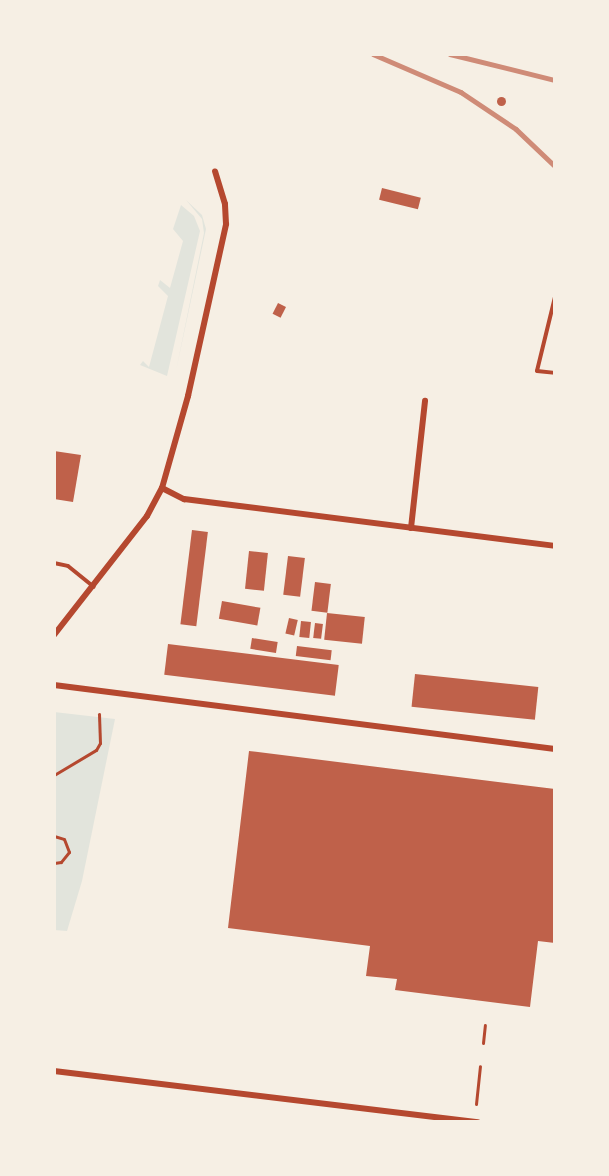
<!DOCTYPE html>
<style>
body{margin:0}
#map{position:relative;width:609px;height:1176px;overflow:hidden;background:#f6efe4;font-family:"Titillium Web",sans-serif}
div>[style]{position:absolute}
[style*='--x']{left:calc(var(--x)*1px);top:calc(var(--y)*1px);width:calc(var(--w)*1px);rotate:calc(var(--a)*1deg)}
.green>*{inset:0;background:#e2e4dc}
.building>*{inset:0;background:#bf614a;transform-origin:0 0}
.round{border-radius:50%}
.path>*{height:3px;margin:-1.5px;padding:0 1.5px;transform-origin:1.5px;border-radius:1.5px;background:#b5482f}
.service>*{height:4px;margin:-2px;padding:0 2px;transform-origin:2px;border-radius:2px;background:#b5482f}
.minor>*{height:6px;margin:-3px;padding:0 3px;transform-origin:3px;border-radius:3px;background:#b5482f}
.rail>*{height:4.5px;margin:-2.25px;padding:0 2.25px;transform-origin:2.25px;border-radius:2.25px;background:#cf8b77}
span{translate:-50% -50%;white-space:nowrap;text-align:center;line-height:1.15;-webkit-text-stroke:5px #f6efe4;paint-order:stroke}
.frame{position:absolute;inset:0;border:56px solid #f6efe4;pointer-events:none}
</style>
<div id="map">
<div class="green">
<div style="clip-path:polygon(186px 200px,202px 215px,206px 229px,176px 371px,204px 233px,202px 219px)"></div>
<div style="clip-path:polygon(181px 205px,194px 216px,200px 231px,167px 376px,140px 365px,143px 361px,149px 367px,168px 296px,158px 286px,160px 280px,170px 288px,183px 241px,173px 229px)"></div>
<div style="clip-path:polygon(54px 712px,115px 719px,82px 881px,67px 931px,54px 930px)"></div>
</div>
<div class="building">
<div class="round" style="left:496.5px;top:96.5px;width:9px;height:9px"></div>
<div style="left:382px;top:188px;width:40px;height:12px;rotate:14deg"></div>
<div style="left:278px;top:303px;width:9px;height:12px;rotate:27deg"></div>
<div style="clip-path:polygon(54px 451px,81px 455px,73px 502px,54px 499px)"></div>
<div style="left:192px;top:530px;width:16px;height:95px;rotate:7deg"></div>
<div style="left:249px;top:551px;width:19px;height:38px;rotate:6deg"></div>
<div style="left:288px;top:556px;width:17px;height:39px;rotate:7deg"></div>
<div style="left:315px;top:582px;width:16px;height:29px;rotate:7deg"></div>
<div style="left:222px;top:601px;width:39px;height:18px;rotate:10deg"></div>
<div style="left:327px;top:613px;width:38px;height:27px;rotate:6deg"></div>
<div style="left:289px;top:618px;width:9px;height:16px;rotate:13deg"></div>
<div style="left:301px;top:621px;width:10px;height:16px;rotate:6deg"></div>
<div style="left:315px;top:623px;width:8px;height:15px;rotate:7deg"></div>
<div style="left:252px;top:638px;width:26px;height:11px;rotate:9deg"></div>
<div style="left:168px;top:644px;width:172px;height:31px;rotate:7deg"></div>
<div style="left:297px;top:646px;width:35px;height:10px;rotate:7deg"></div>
<div style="left:415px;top:674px;width:124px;height:33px;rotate:6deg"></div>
<div style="clip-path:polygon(249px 751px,555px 789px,555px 943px,538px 941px,530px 1007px,395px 990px,397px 979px,366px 976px,370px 946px,228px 928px)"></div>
</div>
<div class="path">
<div style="--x:54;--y:775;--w:49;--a:-30.8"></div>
<div style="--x:96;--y:750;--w:8;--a:-60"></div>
<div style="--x:100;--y:743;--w:29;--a:-92"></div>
<div style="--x:54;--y:836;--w:10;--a:17"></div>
<div style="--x:64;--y:839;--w:14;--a:69"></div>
<div style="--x:69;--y:852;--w:13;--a:129"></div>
<div style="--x:61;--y:862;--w:7;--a:172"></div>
<div style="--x:483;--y:1043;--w:18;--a:-84"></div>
<div style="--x:476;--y:1104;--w:38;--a:-84"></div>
</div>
<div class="service">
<div style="--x:555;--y:297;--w:76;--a:103.7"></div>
<div style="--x:537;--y:371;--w:18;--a:6"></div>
<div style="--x:54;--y:563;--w:14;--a:12"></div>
<div style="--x:68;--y:566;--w:33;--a:39"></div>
</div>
<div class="minor">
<div style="--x:162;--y:488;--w:25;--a:27"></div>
<div style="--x:184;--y:499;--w:374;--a:7.2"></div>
<div style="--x:411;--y:528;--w:128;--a:-83.7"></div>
<div style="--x:54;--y:635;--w:151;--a:-52"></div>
<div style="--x:147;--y:516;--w:32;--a:-62"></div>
<div style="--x:162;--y:488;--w:96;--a:-74.2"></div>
<div style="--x:188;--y:396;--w:176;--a:-77.5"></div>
<div style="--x:226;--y:224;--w:20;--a:-93"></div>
<div style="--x:225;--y:204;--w:34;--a:-107"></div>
<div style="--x:54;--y:685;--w:505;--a:7.28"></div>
<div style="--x:54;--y:1071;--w:427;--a:6.9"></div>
</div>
<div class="rail">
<div style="--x:373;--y:54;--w:96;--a:23.4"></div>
<div style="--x:461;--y:92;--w:66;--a:33.9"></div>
<div style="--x:516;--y:129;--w:54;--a:43.5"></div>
<div style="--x:450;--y:54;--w:108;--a:13.9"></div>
</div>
<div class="frame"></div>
</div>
